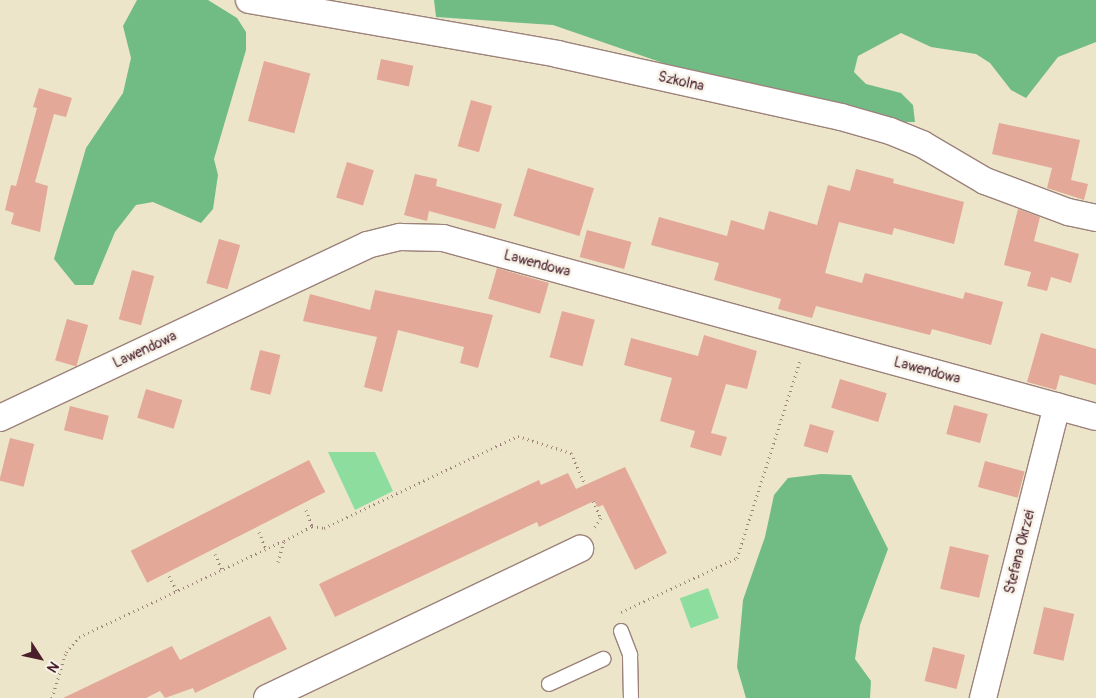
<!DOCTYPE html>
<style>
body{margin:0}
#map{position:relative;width:1096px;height:698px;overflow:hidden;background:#ede5ca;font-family:Pangolin,sans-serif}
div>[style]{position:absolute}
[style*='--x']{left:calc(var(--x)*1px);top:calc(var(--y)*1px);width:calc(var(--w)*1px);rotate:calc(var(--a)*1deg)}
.green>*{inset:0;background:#8cdd9e;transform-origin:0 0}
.forest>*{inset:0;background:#71bc85}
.building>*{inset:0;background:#e3a897;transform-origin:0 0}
.path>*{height:3px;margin-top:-1.5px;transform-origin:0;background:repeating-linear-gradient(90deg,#9c827a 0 1px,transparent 0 5px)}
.roads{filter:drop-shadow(1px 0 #9c827a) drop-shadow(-1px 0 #9c827a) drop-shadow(0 1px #9c827a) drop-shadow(0 -1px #9c827a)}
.service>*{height:14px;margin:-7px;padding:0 7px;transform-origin:7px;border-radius:7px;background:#fff}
.minor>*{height:26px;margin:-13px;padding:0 13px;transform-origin:13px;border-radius:13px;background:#fff}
span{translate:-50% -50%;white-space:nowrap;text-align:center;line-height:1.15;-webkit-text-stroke:5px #f7f3e8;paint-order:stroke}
.street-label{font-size:14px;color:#4a1f2b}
.north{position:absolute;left:15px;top:633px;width:50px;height:50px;-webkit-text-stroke:4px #f7f3e8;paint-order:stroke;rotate:125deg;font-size:14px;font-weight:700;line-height:20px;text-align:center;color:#4a1f2b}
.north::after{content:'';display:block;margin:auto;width:18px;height:22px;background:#4a1f2b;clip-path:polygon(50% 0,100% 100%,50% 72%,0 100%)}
</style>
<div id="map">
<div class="green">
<div style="clip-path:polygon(328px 452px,375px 452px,393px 491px,355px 510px)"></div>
<div style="left:708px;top:588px;width:32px;height:30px;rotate:70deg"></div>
</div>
<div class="forest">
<div style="clip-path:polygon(137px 0,208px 0,237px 18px,246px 32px,246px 50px,214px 159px,218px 175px,213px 209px,201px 223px,153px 202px,136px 205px,115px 232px,93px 285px,75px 285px,54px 259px,86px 148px,123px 93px,131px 58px,123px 26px)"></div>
<div style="clip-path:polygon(434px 0,1096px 0,1096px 42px,1058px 57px,1026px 98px,1011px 90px,990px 63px,976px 54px,931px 47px,901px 33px,858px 56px,854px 72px,866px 84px,901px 93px,913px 105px,915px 122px,885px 122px,689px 72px,553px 25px,436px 17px)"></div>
<div style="clip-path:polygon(821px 474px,851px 475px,888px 549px,860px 625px,855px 659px,871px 681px,870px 698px,746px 698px,737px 667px,743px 600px,765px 537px,774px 495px,788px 478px)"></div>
</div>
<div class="building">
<div style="left:381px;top:59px;width:33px;height:21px;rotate:12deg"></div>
<div style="left:264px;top:61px;width:48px;height:62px;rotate:15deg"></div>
<div style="clip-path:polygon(39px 88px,72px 98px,66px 117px,54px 114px,35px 182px,48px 186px,40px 232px,11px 224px,14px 213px,5px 210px,11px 185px,16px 186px,37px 108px,33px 107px)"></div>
<div style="left:471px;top:100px;width:22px;height:48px;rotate:16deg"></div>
<div style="clip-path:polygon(999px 123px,1080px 140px,1071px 180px,1088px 184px,1084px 200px,1047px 188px,1052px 168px,992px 154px)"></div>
<div style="left:347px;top:162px;width:28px;height:37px;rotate:17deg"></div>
<div style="left:528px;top:168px;width:69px;height:50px;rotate:17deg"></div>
<div style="clip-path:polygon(856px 169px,894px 179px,893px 183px,964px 202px,954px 244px,894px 228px,892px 235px,839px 222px,825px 273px,862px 283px,865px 273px,963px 299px,965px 292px,1003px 302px,991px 345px,932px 329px,930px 335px,816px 306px,812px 318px,778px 309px,781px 299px,714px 280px,719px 263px,651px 245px,659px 217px,727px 236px,731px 220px,764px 230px,769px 211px,817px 225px,828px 185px,850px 191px)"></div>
<div style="clip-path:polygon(415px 174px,437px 179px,436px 186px,502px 204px,495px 229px,429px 211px,427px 221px,404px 215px)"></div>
<div style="clip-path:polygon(1018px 209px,1040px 217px,1034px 241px,1079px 254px,1071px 283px,1051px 277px,1047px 291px,1027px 286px,1031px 272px,1004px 265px)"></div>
<div style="left:587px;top:230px;width:46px;height:28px;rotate:15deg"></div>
<div style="left:219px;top:239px;width:22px;height:46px;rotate:16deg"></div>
<div style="left:497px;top:268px;width:54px;height:32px;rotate:16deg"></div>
<div style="left:132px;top:270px;width:23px;height:51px;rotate:15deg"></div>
<div style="clip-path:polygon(375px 290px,493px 315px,478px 368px,460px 363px,464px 347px,398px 330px,382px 392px,364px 387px,377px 337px,303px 321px,310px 294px,370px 310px)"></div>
<div style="left:562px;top:311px;width:34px;height:48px;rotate:15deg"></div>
<div style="left:67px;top:319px;width:22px;height:43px;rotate:16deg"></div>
<div style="clip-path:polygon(1041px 333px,1096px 349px,1096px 385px,1060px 375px,1056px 390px,1027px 382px)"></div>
<div style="clip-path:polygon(704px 335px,757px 351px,747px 389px,726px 384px,711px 433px,727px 437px,721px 456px,690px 447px,695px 431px,660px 421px,672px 378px,624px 365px,631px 338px,698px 356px)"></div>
<div style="left:260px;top:350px;width:21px;height:41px;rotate:14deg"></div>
<div style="left:840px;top:379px;width:49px;height:30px;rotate:17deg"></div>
<div style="left:146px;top:389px;width:38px;height:30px;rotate:17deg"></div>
<div style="left:954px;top:405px;width:35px;height:30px;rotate:15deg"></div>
<div style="left:70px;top:406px;width:40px;height:25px;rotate:14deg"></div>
<div style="left:810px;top:424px;width:25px;height:23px;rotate:16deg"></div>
<div style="left:10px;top:438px;width:25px;height:44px;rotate:14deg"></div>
<div style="left:309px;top:460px;width:36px;height:200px;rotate:63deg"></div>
<div style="left:985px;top:461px;width:41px;height:27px;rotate:15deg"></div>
<div style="clip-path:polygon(625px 467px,667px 553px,635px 570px,603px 505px,598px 507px,594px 501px,539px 527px,537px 522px,335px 617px,319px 584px,539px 480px,541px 485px,568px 473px,576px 489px)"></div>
<div style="left:950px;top:546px;width:40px;height:44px;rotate:13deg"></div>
<div style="left:1044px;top:607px;width:31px;height:48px;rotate:13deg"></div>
<div style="clip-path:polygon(270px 616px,287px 649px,195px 693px,193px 688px,165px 698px,160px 691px,146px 698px,63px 698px,172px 646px,180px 660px)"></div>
<div style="left:933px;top:647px;width:33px;height:35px;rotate:14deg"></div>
</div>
<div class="path">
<div style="--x:593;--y:501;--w:19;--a:65"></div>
<div style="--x:601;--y:518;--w:14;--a:124"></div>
<div style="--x:306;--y:510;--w:17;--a:69"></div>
<div style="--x:259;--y:532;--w:18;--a:68"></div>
<div style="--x:215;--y:554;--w:17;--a:66"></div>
<div style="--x:278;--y:562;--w:22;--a:-74"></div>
<div style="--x:284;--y:541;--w:32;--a:-28"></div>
<div style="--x:312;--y:526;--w:12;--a:9"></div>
<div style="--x:324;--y:528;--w:215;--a:-25.4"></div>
<div style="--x:518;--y:436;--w:56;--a:17.8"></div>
<div style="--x:571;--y:453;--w:35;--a:66"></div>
<div style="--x:169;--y:576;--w:17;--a:62"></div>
<div style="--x:621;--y:612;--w:128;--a:-25"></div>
<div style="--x:737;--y:558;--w:208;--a:-72.3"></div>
<div style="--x:52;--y:698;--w:48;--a:-73.1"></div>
<div style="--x:66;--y:652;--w:20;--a:-49"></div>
<div style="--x:79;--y:637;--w:225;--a:-25.2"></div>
</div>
<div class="roads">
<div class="service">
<div style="--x:621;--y:631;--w:26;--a:69"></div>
<div style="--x:630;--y:655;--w:43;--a:88.7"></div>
<div style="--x:549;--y:684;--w:60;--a:-24.8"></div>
</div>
<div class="minor">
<div style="--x:249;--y:0;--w:313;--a:9.9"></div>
<div style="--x:557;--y:54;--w:291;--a:12.5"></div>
<div style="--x:841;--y:117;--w:51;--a:15.9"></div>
<div style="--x:890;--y:131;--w:35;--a:22"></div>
<div style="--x:922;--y:144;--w:73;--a:30.4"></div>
<div style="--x:985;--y:181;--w:89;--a:20.5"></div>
<div style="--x:1068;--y:212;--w:29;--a:12"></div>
<div style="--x:0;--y:418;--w:406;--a:-25.2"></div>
<div style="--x:367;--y:245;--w:34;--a:-14"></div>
<div style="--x:400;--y:237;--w:43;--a:1.3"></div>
<div style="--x:443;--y:238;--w:677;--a:15.33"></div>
<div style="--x:267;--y:698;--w:347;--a:-25.5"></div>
<div style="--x:983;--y:698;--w:301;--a:-75.8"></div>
</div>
</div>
<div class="street-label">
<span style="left:681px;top:82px;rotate:13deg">Szkolna</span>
<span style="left:537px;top:264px;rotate:15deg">Lawendowa</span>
<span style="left:145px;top:350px;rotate:-25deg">Lawendowa</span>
<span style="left:927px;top:371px;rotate:15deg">Lawendowa</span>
<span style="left:1020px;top:552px;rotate:-76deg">Stefana Okrzei</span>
</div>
<div class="north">N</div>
</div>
